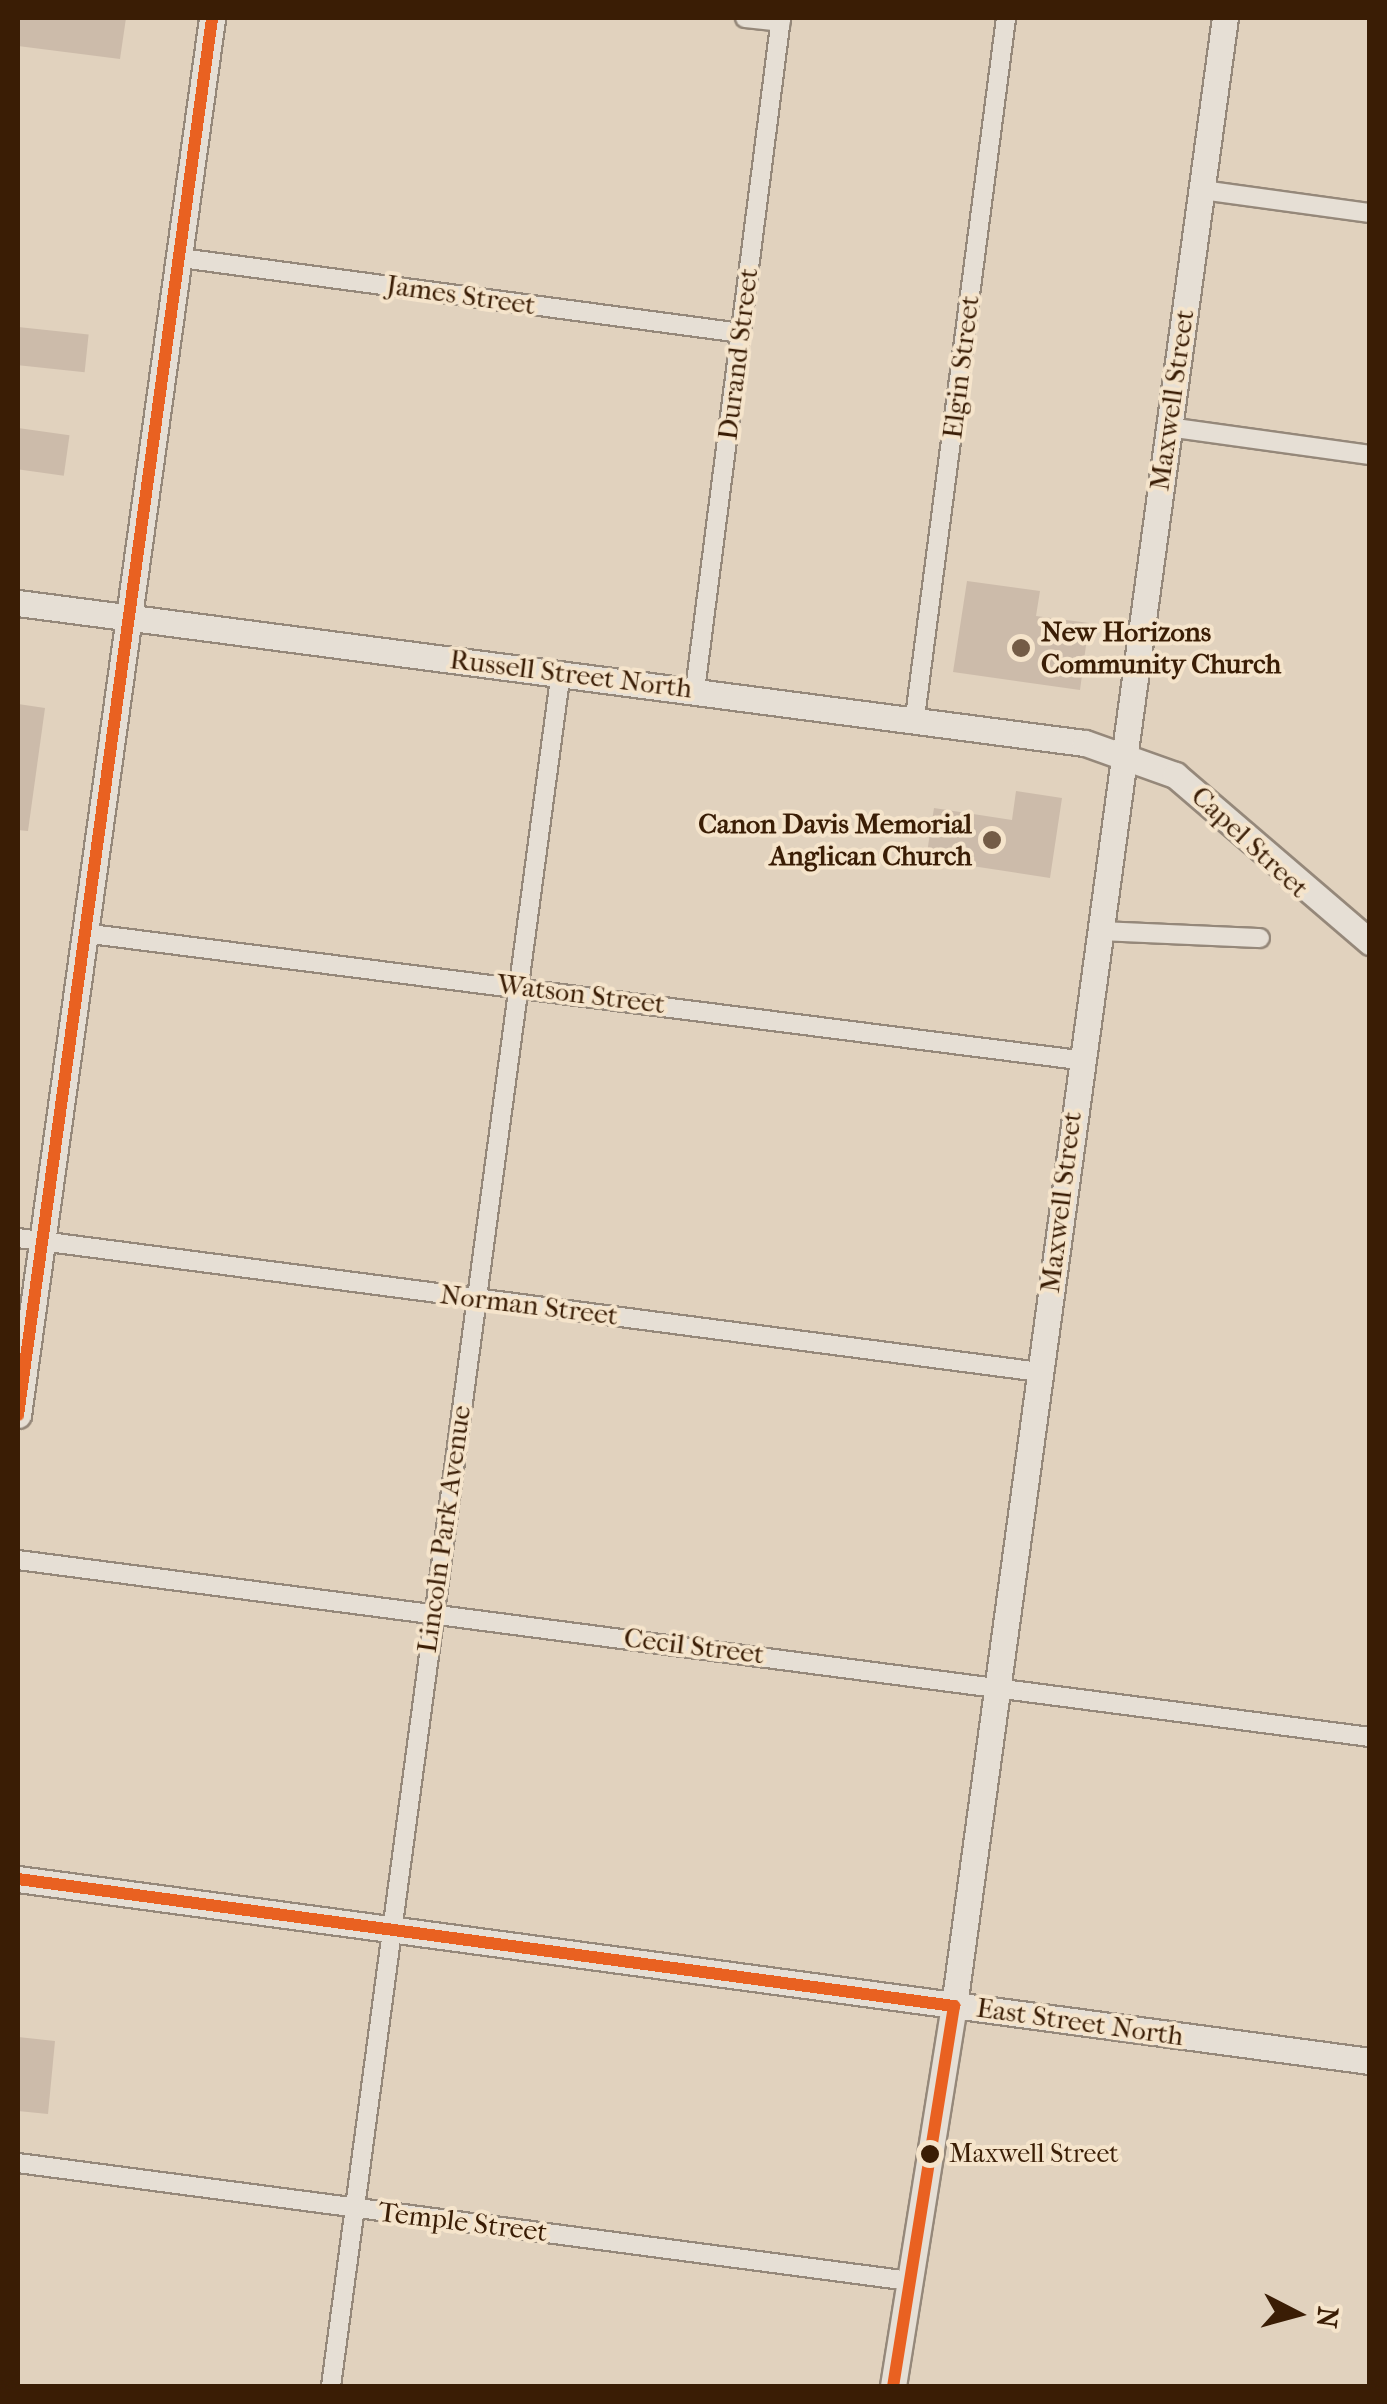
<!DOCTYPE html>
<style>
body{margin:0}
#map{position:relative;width:1387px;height:2404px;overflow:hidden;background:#e1d2be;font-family:"IM FELL French Canon",serif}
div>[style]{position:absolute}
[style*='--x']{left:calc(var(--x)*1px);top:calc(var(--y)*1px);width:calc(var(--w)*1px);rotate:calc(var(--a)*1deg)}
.building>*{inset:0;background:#cba;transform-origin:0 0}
.roads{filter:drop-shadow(2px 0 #95887a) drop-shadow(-2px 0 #95887a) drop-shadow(0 2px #95887a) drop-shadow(0 -2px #95887a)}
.street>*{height:18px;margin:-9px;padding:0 9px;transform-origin:9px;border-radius:9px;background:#e6dfd5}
.secondary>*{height:25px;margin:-12.5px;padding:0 12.5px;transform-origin:12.5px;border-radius:12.5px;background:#e6dfd5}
.bus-1>*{height:12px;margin:-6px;padding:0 6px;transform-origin:6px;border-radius:6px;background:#e96121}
.dots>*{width:28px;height:28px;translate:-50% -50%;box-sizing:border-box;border:5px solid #f5e4cb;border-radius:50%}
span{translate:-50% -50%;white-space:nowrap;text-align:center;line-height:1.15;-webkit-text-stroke:8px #f5e4cb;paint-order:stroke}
.bus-label{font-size:26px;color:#3a1d05}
.left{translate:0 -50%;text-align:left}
.street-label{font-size:28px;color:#3a1d05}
.poi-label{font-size:28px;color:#3a1d05;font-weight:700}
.right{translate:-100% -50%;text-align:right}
.frame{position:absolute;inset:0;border:20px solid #3a1d05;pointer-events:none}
.north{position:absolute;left:1247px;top:2264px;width:100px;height:100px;-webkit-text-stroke:8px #f5e4cb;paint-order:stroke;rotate:96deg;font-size:28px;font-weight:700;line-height:40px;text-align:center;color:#3a1d05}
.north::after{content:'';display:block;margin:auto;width:35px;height:45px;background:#3a1d05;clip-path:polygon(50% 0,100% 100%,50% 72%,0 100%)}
</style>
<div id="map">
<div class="building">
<div style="clip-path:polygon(18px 18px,126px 18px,120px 59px,18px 46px)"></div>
<div style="left:18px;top:327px;width:71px;height:38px;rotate:6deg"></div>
<div style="left:18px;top:428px;width:52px;height:41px;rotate:8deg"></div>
<div style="clip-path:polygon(967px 581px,1040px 591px,1036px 616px,1089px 623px,1080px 690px,953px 672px)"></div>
<div style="clip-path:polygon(18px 704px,45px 708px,28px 831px,18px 830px)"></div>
<div style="clip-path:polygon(1016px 791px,1062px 798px,1050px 878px,926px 859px,934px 808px,1012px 820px)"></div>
<div style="clip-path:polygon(18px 2037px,55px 2041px,48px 2114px,18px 2111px)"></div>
</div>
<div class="roads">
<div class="street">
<div style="--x:745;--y:18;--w:36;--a:6"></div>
<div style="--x:1202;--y:190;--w:170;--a:7.8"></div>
<div style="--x:181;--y:258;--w:565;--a:7.63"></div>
<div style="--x:1168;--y:427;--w:204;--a:7.9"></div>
<div style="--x:695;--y:690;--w:677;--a:-82.71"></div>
<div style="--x:915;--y:717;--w:705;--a:-82.58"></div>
<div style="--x:1098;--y:931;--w:162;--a:2.5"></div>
<div style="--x:83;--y:933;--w:1003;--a:7.27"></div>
<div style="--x:18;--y:1238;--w:1031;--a:7.47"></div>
<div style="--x:18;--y:1560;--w:1364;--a:7.46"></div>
<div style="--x:18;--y:2163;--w:899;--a:7.54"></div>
<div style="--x:331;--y:2386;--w:1729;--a:-82.36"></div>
</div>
<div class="secondary">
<div style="--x:18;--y:603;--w:1076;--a:7.48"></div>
<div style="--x:1085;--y:743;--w:96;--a:19.6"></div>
<div style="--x:1175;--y:775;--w:257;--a:40.6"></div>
<div style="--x:18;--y:1415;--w:1410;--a:-82.09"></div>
<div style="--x:18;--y:1879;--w:1364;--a:7.67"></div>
<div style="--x:893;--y:2386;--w:385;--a:-80.9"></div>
<div style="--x:954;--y:2006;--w:2006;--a:-82.24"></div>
</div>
</div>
<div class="bus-1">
<div style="--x:18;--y:1415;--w:1410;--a:-82.09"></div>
<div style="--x:18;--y:1879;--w:945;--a:7.73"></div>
<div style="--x:954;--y:2006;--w:385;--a:99.1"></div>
</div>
<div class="dots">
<div style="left:1021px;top:648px;background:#745c46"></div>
<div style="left:992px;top:840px;background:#745c46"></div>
<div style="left:930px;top:2154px;background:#3a1d05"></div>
</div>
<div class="bus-label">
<span class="left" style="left:949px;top:2154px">Maxwell Street</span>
</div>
<div class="street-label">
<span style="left:461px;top:295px;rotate:8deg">James Street</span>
<span style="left:738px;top:354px;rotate:-83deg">Durand Street</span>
<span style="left:961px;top:367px;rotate:-83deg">Elgin Street</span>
<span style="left:1172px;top:400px;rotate:-82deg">Maxwell Street</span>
<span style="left:571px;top:674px;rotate:7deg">Russell Street North</span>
<span style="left:1250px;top:842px;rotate:43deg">Capel Street</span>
<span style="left:581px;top:994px;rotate:7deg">Watson Street</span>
<span style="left:1061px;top:1202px;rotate:-83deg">Maxwell Street</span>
<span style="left:529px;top:1305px;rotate:7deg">Norman Street</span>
<span style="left:444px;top:1529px;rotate:-82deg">Lincoln Park Avenue</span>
<span style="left:694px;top:1646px;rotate:7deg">Cecil Street</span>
<span style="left:1080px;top:2022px;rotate:8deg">East Street North</span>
<span style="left:463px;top:2222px;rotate:7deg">Temple Street</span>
</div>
<div class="poi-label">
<span class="left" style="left:1041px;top:648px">New Horizons<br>Community Church</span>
<span class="right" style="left:972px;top:840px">Canon Davis Memorial<br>Anglican Church</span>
</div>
<div class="frame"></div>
<div class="north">N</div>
</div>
